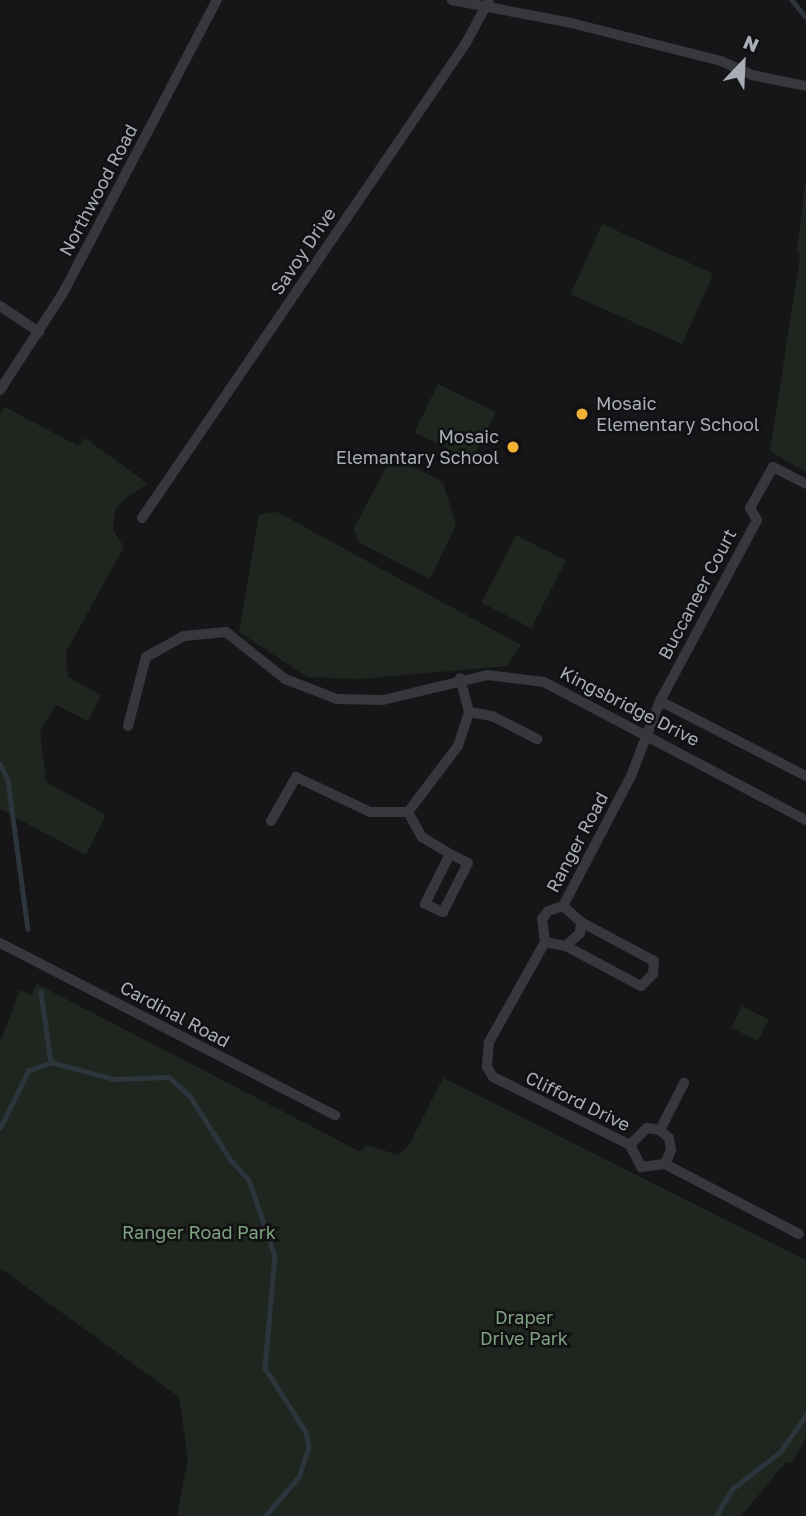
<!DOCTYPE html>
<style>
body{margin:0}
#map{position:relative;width:806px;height:1516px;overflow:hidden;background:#161618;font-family:"Golos Text",sans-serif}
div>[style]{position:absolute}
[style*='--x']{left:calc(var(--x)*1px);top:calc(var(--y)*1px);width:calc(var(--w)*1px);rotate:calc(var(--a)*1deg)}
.green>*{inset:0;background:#1e261f;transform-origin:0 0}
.stream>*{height:4.5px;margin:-2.25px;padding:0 2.25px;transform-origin:2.25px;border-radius:2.25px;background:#2c353c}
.street>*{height:10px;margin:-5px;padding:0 5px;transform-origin:5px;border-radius:5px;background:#37383d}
.dots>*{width:19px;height:19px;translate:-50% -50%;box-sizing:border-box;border:4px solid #111113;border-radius:50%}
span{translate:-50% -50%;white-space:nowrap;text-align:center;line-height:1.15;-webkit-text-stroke:5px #111113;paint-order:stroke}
.street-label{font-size:18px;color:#a8adb8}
.poi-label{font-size:18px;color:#a8adb8}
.left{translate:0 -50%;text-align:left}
.right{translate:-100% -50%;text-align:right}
.park-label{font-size:18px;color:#7fa381}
.north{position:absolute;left:708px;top:28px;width:70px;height:70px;-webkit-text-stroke:5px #111113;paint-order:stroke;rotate:23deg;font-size:19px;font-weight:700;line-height:28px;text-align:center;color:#a8adb8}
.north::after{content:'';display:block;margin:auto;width:24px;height:32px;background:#a8adb8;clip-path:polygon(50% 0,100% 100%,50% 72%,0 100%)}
</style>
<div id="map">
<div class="green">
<div style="clip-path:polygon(806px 176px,806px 472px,770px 451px,800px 256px,797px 251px)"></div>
<div style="left:602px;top:224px;width:122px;height:77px;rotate:24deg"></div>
<div style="left:438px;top:384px;width:64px;height:54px;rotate:26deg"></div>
<div style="clip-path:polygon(5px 407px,78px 446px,85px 438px,148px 484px,125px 498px,115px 510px,113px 530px,124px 547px,66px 652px,68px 677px,101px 695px,88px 721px,56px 705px,40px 731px,46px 782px,106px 815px,86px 855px,0 809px,0 414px)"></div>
<div style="clip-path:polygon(392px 456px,443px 482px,456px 525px,430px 579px,358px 542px,354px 528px)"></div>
<div style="clip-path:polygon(278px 512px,319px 535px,521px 645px,507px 666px,360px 679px,307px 677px,239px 632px,259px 514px)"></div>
<div style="left:516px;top:535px;width:56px;height:76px;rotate:27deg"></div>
<div style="clip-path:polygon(37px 984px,359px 1151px,367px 1145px,398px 1155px,409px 1145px,443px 1078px,806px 1260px,806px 1438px,792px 1462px,786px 1462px,741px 1516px,177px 1516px,188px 1458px,179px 1397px,0 1268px,0 1042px,20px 990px,31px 995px)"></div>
<div style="left:742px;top:1006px;width:30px;height:24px;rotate:27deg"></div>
</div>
<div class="stream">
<div style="--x:792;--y:0;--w:22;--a:51"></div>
<div style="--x:0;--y:764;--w:18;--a:63"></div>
<div style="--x:8;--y:780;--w:150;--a:82.4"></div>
<div style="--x:41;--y:992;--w:71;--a:81.9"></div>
<div style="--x:0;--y:1128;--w:64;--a:-63.8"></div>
<div style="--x:28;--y:1071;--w:25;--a:-21"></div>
<div style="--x:51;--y:1062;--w:65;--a:15.1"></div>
<div style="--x:114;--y:1079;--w:55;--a:-2.1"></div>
<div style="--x:169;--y:1077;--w:28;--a:42"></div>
<div style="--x:190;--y:1096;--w:75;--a:57.6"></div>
<div style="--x:230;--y:1159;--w:28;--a:48"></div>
<div style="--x:249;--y:1180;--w:80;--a:71.1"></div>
<div style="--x:275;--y:1256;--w:112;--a:95.1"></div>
<div style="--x:265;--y:1368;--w:76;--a:57.4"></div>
<div style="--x:306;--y:1432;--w:15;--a:79"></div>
<div style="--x:309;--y:1447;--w:32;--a:108"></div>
<div style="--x:299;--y:1477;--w:51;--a:130.2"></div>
<div style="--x:716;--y:1516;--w:31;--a:-59"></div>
<div style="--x:732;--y:1489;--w:61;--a:-37.6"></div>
<div style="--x:780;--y:1452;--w:45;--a:-54.9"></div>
</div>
<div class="street">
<div style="--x:452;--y:0;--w:121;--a:10.9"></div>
<div style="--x:571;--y:23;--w:155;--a:14.2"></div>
<div style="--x:721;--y:61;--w:34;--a:24"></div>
<div style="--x:752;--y:75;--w:55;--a:11.5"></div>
<div style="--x:0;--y:306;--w:47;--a:33.7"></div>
<div style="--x:0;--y:390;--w:116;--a:-57"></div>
<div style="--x:63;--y:293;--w:331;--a:-62.3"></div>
<div style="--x:142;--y:518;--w:575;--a:-55.7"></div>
<div style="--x:466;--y:43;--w:49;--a:-61.9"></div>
<div style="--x:660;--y:701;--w:164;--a:27.2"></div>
<div style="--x:469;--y:712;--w:23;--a:10"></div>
<div style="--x:492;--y:716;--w:51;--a:27.1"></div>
<div style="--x:128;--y:726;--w:71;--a:-75.4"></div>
<div style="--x:146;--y:657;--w:43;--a:-28.9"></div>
<div style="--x:184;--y:636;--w:42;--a:-5.4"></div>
<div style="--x:226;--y:632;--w:75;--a:38.5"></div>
<div style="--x:285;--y:679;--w:56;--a:21"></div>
<div style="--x:337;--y:699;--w:46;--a:1.2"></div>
<div style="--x:383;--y:700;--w:107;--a:-13.5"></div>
<div style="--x:487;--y:675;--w:57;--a:7"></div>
<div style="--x:544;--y:682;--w:296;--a:27.8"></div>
<div style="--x:408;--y:812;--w:29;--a:61"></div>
<div style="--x:422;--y:837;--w:33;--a:31"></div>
<div style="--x:450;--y:854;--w:56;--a:116.6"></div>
<div style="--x:425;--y:904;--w:20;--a:24"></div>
<div style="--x:443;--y:912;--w:55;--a:-63"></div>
<div style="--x:468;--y:863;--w:20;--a:-153"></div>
<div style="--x:271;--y:821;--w:51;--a:-60.4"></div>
<div style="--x:296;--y:777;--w:82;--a:25.3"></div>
<div style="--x:370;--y:812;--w:38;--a:0"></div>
<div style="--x:408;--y:812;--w:83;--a:-52.9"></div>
<div style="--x:458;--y:746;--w:36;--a:-72"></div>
<div style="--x:469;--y:712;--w:35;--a:-105"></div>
<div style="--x:545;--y:942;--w:23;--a:-97"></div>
<div style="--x:542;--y:919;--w:10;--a:-53"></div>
<div style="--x:548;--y:911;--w:16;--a:-18"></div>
<div style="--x:563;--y:906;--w:147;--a:-62.4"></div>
<div style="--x:631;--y:776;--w:80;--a:-68.9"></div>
<div style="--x:660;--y:701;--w:205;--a:-61.8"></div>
<div style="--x:757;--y:520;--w:14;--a:-120"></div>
<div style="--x:750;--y:508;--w:47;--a:-60.7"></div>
<div style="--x:773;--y:467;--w:37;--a:27"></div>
<div style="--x:545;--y:942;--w:115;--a:119.2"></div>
<div style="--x:489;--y:1042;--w:25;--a:95"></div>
<div style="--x:487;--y:1067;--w:12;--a:59"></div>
<div style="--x:493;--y:1077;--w:153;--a:26.4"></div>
<div style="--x:630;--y:1145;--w:25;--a:63"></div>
<div style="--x:641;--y:1167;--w:24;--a:-7"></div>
<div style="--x:665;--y:1164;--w:151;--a:27.6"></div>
<div style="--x:545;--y:942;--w:21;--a:11"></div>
<div style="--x:566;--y:946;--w:85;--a:28.1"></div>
<div style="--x:641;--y:986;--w:17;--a:-45"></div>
<div style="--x:653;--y:974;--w:13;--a:-86"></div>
<div style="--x:654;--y:961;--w:83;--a:-151.9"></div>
<div style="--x:581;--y:922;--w:24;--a:-138"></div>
<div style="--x:0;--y:943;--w:377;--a:27.2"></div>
<div style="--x:566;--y:946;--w:19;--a:-43"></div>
<div style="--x:580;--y:933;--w:11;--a:-85"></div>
<div style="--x:660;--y:1130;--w:53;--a:-62.9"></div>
<div style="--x:630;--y:1145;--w:24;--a:-45"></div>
<div style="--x:647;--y:1128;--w:13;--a:9"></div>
<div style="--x:660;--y:1130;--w:12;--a:42"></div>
<div style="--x:669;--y:1138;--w:12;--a:81"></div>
<div style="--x:671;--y:1150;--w:15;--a:113"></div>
</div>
<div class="dots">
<div style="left:582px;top:414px;background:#f2b134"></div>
<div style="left:513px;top:447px;background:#f2b134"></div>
</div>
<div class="street-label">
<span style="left:98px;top:190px;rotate:-62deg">Northwood Road</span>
<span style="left:303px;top:251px;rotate:-56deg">Savoy Drive</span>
<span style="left:697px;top:594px;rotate:-62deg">Buccaneer Court</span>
<span style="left:630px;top:706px;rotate:27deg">Kingsbridge Drive</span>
<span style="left:577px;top:842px;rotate:-62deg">Ranger Road</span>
<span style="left:175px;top:1014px;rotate:28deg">Cardinal Road</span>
<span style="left:578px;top:1101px;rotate:26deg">Clifford Drive</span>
</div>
<div class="poi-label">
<span class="left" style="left:596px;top:414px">Mosaic<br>Elementary School</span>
<span class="right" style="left:499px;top:447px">Mosaic<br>Elemantary School</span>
</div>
<div class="park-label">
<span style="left:199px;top:1232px">Ranger Road Park</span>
<span style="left:524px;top:1328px">Draper<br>Drive Park</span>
</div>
<div class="north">N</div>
</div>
